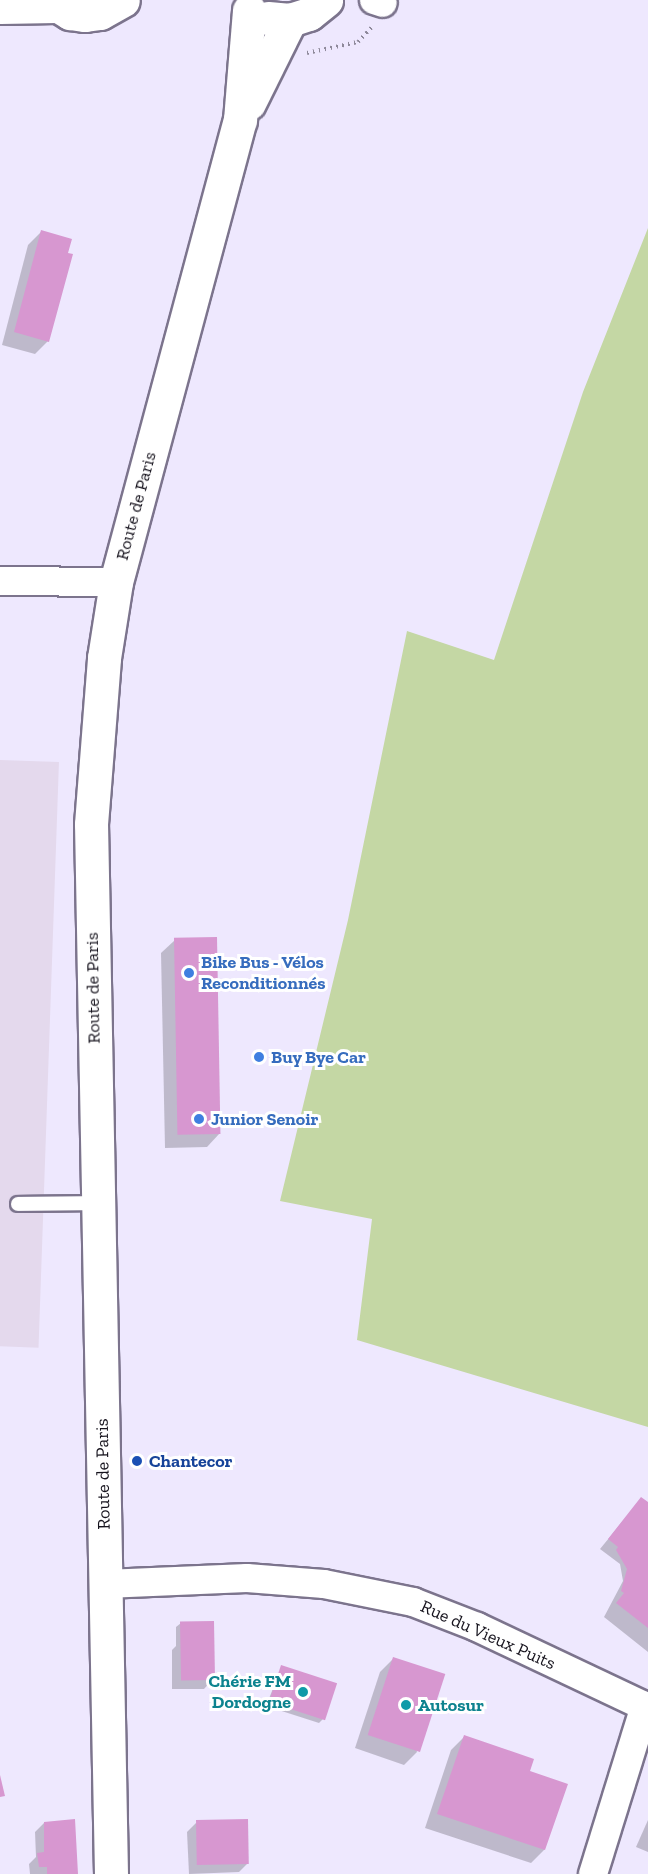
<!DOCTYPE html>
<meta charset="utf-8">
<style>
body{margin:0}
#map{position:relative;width:648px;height:1874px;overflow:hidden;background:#eee8fe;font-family:"Zilla Slab",serif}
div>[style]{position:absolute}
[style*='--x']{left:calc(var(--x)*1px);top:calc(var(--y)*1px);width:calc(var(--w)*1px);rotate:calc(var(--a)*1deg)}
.industrial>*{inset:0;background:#e4d9ed;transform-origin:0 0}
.green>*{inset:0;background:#c4d7a4}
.shadow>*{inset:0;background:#0003}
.building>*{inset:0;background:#d797d0;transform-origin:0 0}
.path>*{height:4px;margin-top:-2px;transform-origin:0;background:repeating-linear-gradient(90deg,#8e899a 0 1.5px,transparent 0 6px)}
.roads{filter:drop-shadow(2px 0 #7c748d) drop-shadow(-2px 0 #7c748d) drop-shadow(0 2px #7c748d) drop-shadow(0 -2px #7c748d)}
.lane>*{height:14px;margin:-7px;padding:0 7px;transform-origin:7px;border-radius:7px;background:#fff}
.street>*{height:28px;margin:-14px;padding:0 14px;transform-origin:14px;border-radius:14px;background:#fff}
.secondary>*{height:33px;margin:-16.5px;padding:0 16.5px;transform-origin:16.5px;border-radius:16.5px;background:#fff}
.dots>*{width:16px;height:16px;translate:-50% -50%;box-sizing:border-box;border:3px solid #fff;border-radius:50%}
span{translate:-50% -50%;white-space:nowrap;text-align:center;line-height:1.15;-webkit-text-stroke:6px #fff;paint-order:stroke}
.street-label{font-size:18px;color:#16131d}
.shop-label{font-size:18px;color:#366cbe;font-weight:700}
.left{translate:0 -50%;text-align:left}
.transit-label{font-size:18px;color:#164399;font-weight:700}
.culture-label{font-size:18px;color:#0d838f;font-weight:700}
.right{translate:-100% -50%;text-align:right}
</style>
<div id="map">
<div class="industrial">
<div style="left:0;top:760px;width:59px;height:586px;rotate:2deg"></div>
</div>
<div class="green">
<div style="clip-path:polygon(648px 228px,648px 1427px,357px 1340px,372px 1219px,280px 1201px,348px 920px,407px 631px,494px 660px,583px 392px)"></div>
</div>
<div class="shadow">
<div style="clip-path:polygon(41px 232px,48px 341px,35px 354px,2px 345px,28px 245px)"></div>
<div style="clip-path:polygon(175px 940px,220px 1133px,207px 1147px,165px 1148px,161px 953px)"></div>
<div style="clip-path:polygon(641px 1499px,648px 1504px,648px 1652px,604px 1617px,623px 1581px,620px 1564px,600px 1549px)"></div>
<div style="clip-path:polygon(181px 1623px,213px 1679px,204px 1689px,172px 1689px,172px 1650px,176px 1646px,176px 1627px)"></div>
<div style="clip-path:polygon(393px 1659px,417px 1752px,404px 1765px,355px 1748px,380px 1672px)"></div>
<div style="clip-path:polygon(282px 1666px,323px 1719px,319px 1723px,266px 1706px)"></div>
<div style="clip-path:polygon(464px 1737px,528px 1772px,566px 1785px,544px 1850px,531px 1863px,425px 1828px,451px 1750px)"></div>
<div style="clip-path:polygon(648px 1820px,648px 1852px,636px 1847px)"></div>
<div style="clip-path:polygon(44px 1823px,77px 1874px,30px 1874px,29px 1864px,36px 1857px,35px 1832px)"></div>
<div style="clip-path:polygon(196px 1823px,248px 1863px,239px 1872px,189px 1874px,187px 1832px)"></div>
</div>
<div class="building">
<div style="clip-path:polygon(41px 230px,72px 239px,68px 253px,73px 254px,49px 342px,14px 332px)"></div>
<div style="left:217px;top:937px;width:197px;height:43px;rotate:89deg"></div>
<div style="clip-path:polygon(641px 1497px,648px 1502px,648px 1628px,616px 1603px,624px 1593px,621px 1591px,627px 1569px,616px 1550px,618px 1547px,608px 1539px)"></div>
<div style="left:214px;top:1621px;width:59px;height:34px;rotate:89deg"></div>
<div style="left:393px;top:1657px;width:55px;height:82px;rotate:18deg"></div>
<div style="left:281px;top:1665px;width:59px;height:39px;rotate:18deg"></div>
<div style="clip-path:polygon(464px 1735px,534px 1759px,530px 1771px,568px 1784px,545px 1850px,437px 1814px)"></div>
<div style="clip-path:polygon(0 1775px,5px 1796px,0 1797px)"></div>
<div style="clip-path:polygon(75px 1819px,78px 1874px,47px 1874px,47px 1867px,39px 1867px,37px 1853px,44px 1852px,44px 1822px)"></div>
<div style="left:248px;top:1819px;width:45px;height:52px;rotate:89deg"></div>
</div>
<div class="path">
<div style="--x:307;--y:53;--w:52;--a:-12.2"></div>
<div style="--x:358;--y:42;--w:21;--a:-47"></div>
</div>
<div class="roads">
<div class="lane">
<div style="--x:18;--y:1204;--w:80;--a:-0.7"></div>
</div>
<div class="street">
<div style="--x:374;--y:0;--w:9;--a:18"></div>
<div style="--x:0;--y:581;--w:116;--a:0.5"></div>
<div style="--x:105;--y:1584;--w:142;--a:-2.4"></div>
<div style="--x:247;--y:1578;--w:77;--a:4.5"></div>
<div style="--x:324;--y:1584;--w:91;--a:11.4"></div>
<div style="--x:413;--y:1602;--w:69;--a:21.3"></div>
<div style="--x:477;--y:1627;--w:189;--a:25.3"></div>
<div style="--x:593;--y:1874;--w:176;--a:-72.8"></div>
</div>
<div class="secondary">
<div style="--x:49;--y:0;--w:25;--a:32"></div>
<div style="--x:70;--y:13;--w:15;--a:8"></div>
<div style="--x:85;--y:15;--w:15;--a:-8"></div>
<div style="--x:100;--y:13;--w:26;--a:-29"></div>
<div style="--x:0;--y:7;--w:56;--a:-1"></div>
<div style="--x:268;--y:18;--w:22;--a:5"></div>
<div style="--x:290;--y:20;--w:20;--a:-18"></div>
<div style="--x:309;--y:14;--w:22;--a:-39"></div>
<div style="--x:249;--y:103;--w:93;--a:-63.7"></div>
<div style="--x:111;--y:1874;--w:1050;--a:-91.09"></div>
<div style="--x:91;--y:824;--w:167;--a:-85.5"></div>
<div style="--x:104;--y:658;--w:77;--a:-81"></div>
<div style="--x:116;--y:582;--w:478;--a:-75"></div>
<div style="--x:240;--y:120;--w:110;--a:-85.3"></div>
</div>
</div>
<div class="dots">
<div style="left:189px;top:973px;background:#3f7fe0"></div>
<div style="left:259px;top:1057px;background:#3f7fe0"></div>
<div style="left:199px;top:1119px;background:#3f7fe0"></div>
<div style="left:137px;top:1461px;background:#1a4fb4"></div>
<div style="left:303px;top:1692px;background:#0f9aa8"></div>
<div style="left:406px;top:1705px;background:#0f9aa8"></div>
</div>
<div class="street-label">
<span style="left:136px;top:506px;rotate:-75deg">Route de Paris</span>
<span style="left:93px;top:988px;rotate:-91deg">Route de Paris</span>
<span style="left:103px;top:1474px;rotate:-91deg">Route de Paris</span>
<span style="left:488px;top:1635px;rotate:24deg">Rue du Vieux Puits</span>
</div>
<div class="shop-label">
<span class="left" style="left:201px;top:973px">Bike Bus - Vélos<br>Reconditionnés</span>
<span class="left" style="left:271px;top:1057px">Buy Bye Car</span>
<span class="left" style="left:211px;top:1119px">Junior Senoir</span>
</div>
<div class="transit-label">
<span class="left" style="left:149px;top:1461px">Chantecor</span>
</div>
<div class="culture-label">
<span class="right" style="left:291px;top:1692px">Chérie FM<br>Dordogne</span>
<span class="left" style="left:418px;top:1705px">Autosur</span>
</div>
</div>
